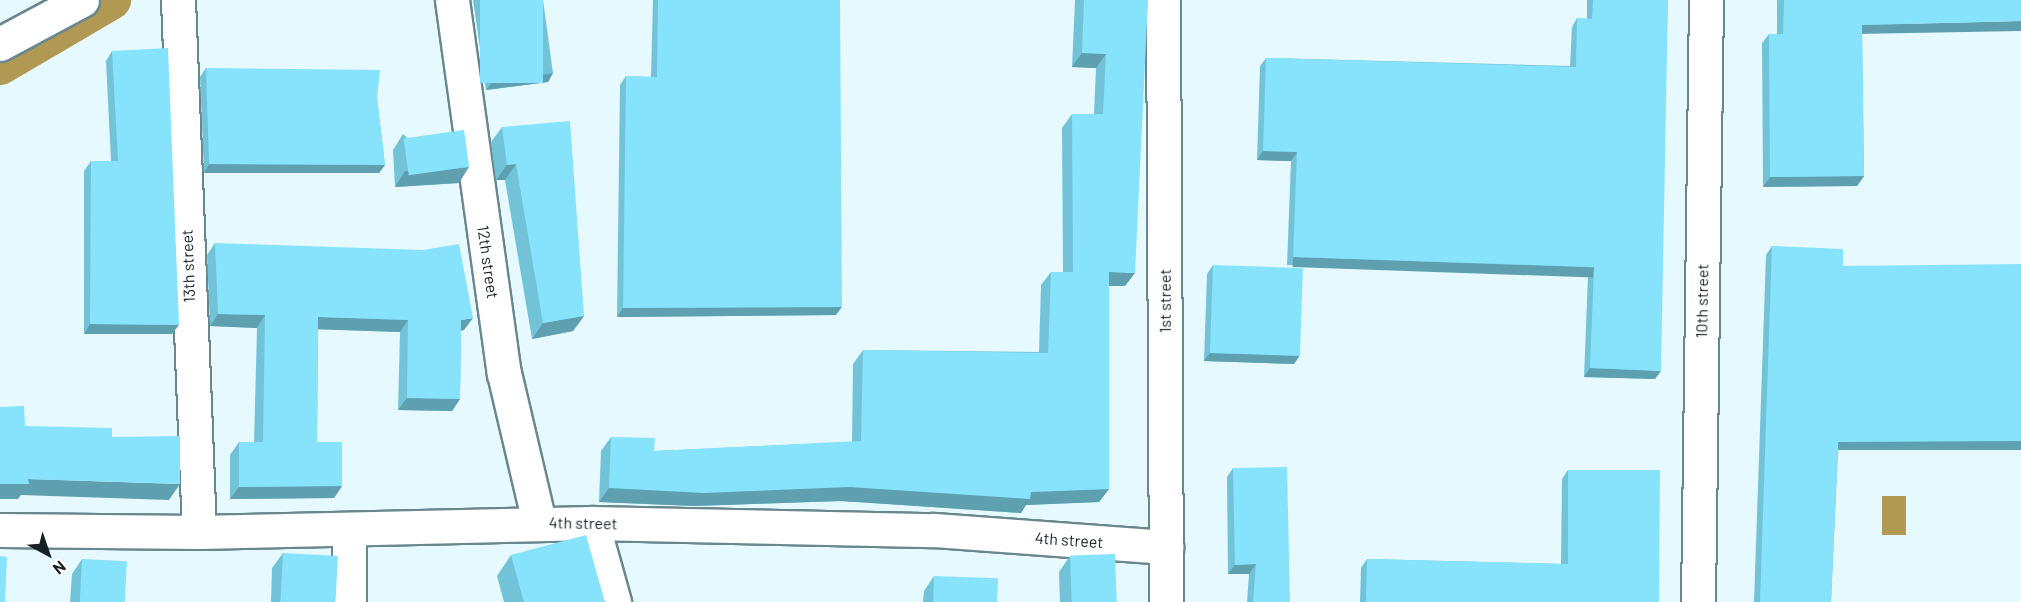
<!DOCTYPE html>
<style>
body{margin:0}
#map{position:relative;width:2021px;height:602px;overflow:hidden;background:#e6f9fe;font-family:Barlow,sans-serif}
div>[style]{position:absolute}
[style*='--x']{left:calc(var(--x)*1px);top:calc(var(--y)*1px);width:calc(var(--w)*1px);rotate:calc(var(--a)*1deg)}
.water>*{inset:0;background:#b19953;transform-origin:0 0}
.canal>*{height:40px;margin:-20px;padding:0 20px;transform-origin:20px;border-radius:20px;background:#b19953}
.roads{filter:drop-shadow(2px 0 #6a878e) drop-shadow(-2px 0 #6a878e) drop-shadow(0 2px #6a878e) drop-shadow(0 -2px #6a878e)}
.minor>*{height:33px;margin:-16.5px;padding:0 16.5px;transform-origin:16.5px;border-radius:16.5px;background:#fff}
.secondary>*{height:33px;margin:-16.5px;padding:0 16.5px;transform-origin:16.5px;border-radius:16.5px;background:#fff}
.wall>*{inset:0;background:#73c3d8}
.shaded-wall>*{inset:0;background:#5e9fb0;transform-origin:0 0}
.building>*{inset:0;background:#86e3fb;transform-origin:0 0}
span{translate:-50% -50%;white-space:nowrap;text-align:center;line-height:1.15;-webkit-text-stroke:5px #fff;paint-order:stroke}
.street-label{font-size:16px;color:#162225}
.north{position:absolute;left:18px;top:524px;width:60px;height:60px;-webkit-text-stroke:4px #fff;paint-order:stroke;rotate:140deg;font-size:16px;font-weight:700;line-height:24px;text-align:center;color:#162225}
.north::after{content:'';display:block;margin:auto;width:21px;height:27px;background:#162225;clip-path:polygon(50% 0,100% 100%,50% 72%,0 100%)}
</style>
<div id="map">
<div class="water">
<div style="left:1882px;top:496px;width:24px;height:39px"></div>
</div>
<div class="canal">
<div style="--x:0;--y:65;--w:129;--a:-30.4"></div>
</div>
<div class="roads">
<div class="minor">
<div style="--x:178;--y:0;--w:532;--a:87.74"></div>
<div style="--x:452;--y:0;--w:377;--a:82.1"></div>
<div style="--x:504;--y:373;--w:153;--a:76.8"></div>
<div style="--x:0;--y:44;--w:93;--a:-28.2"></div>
<div style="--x:592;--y:523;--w:82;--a:74.4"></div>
<div style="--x:0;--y:530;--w:199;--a:0.6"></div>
<div style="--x:199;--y:532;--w:393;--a:-1.3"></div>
<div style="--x:592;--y:523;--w:342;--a:1.2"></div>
<div style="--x:934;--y:530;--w:233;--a:4.2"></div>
<div style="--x:349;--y:602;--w:73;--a:-90"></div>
<div style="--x:1698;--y:602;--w:602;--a:-89.24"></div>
</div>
<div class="secondary">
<div style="--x:1163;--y:0;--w:602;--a:89.71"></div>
</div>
</div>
<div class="wall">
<div style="clip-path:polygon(473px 0,543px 0,553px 73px,548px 82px,486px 90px)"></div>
<div style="clip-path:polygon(653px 0,840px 0,836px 315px,617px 317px,620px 85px,626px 76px,651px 77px)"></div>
<div style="clip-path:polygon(1075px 0,1148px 0,1125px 286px,1109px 286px,1109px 489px,1099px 502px,1026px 505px,1021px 513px,841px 501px,694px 506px,599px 502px,601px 451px,611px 437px,654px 451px,852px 442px,853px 364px,863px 350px,1039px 352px,1041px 285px,1051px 272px,1063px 272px,1062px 128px,1072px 114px,1094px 114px,1096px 68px,1072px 67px)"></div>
<div style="clip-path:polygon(1587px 0,1668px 0,1655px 379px,1584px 377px,1588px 275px,1287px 265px,1291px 161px,1257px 160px,1260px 66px,1266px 58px,1570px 66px,1572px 27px,1577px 18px,1587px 19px)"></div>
<div style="clip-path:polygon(1777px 0,2021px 0,1862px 34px,1864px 176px,1857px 186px,1763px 187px,1762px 43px,1769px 34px,1777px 34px)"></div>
<div style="clip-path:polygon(112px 51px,172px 334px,84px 334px,84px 171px,91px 161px,111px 161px,106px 61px)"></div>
<div style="clip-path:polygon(206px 68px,377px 98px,385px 165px,379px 173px,204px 173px,200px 77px)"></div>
<div style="clip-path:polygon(502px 127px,584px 316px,573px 331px,532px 339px,505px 180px,496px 180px,491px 142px)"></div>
<div style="clip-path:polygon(403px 134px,459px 183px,395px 187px,393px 150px)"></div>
<div style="clip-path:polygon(215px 243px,464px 330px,461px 331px,460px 399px,452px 411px,398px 410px,400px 332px,318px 329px,317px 442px,342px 486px,334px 498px,230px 499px,230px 455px,239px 442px,254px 442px,257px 328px,210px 326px,207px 255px)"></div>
<div style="clip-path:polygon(1772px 246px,1838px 451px,1831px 602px,1754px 602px,1766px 255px)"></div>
<div style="clip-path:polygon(1213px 265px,1300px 355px,1294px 364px,1204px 361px,1207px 274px)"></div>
<div style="clip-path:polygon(1233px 468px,1290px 602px,1247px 602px,1249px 574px,1228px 574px,1227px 477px)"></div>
<div style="clip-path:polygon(1568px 470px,1659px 602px,1360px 602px,1361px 568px,1367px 559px,1561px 564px,1562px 479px)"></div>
<div style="clip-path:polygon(283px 553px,335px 602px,271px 602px,272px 568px)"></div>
<div style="clip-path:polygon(511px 555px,605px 602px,504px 602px,497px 576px)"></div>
<div style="clip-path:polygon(1070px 556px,1117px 602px,1060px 602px,1059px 572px)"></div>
<div style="clip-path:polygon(82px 559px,125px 602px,70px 602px,72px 574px)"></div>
<div style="clip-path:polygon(934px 576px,997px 602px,923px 602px,924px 591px)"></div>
</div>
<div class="shaded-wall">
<div style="clip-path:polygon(2021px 21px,2021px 31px,1855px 34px,1862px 25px)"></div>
<div style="clip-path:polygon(1082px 53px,1106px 54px,1096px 68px,1072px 67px)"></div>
<div style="clip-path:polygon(553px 73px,548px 82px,486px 90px,492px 82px)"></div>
<div style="clip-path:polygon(1263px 151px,1297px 152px,1291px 161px,1257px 160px)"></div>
<div style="clip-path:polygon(209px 164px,385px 165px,379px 173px,204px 173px)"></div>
<div style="clip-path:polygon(516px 164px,505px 180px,496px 180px,507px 165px)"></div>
<div style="clip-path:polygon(469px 167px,459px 183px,395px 187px,405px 171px)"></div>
<div style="clip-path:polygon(1864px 176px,1857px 186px,1763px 187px,1770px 177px)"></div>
<div style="left:1293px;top:257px;width:301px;height:10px;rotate:2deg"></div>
<div style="clip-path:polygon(1109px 272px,1135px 273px,1125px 286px,1100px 286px)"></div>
<div style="clip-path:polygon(842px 307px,836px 315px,617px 317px,623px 308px)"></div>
<div style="clip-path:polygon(218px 314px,265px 315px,257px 328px,210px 326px)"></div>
<div style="clip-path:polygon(584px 316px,573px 331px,532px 339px,543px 323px)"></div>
<div style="clip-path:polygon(318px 317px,408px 320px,400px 332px,309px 329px)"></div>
<div style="clip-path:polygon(473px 318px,464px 330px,452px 332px,461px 320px)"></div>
<div style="clip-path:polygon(90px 324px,179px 325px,172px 334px,84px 334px)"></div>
<div style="clip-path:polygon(1210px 353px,1300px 355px,1294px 364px,1204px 361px)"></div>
<div style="clip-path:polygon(1590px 368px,1661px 371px,1655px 379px,1584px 377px)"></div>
<div style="clip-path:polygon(407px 398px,460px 399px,452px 411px,398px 410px)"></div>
<div style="left:2021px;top:441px;width:9px;height:183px;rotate:90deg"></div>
<div style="clip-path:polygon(28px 479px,180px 484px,169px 500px,21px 495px,18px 499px,0 499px,0 484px)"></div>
<div style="clip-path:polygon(342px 486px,334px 498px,230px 499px,239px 487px)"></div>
<div style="clip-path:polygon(850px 487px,1031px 492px,1109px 489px,1099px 502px,1026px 505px,1021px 513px,841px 501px,694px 506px,599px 502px,609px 488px)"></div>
<div style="clip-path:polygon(1256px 564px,1249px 574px,1228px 574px,1235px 565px)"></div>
</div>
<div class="building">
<div style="left:480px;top:0;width:63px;height:83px"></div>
<div style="clip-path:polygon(658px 0,840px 0,842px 307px,623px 308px,626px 76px,657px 77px)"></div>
<div style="clip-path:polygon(1084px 0,1148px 0,1135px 273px,1109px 272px,1109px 489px,1031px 492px,1030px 499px,850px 487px,704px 493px,609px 488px,611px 437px,655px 438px,654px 451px,861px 441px,863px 350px,1048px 353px,1051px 272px,1073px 272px,1072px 114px,1103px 114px,1106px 54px,1082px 53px)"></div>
<div style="clip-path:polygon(1593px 0,1668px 0,1661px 371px,1590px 368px,1594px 267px,1293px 257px,1297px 152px,1263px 151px,1266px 58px,1576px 67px,1577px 18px,1592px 19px)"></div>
<div style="clip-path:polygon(1784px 0,2021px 0,2021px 21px,1862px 25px,1864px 176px,1770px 177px,1769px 34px,1783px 34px)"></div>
<div style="clip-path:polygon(168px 48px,179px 325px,90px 324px,91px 161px,118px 161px,112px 51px)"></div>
<div style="clip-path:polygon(206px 68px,380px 70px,377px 98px,385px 165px,209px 164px)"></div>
<div style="clip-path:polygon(570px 121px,584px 316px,543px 323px,516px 164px,507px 165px,502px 127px)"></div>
<div style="left:464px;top:130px;width:37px;height:61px;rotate:82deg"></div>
<div style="clip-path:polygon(215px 243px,423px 250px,459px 244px,473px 318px,461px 320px,460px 399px,407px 398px,408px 320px,318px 317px,317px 442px,342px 442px,342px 486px,239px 487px,239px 442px,263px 442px,265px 315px,218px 314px)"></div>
<div style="clip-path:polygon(1772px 246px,1843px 249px,1843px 266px,2021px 264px,2021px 441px,1838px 442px,1831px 602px,1760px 602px)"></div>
<div style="left:1213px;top:265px;width:90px;height:88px;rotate:2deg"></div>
<div style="clip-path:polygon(24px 406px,25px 426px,112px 428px,112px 437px,180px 436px,180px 484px,28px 479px,29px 484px,0 484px,0 407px)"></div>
<div style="clip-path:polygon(1287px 467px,1290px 602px,1253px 602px,1256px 564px,1235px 565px,1233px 468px)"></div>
<div style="clip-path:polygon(1568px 470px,1660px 470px,1659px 602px,1366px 602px,1367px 559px,1568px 564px)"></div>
<div style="clip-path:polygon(586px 535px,605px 602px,524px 602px,511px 555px)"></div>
<div style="left:283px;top:553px;width:55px;height:49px;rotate:3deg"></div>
<div style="left:1115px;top:554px;width:48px;height:45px;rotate:88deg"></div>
<div style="clip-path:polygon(0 556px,7px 557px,5px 602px,0 602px)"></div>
<div style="left:82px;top:559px;width:45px;height:43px;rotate:3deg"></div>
<div style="left:934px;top:576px;width:64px;height:26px;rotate:2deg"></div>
</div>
<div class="street-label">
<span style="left:488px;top:262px;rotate:82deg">12th street</span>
<span style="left:188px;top:266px;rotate:-92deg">13th street</span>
<span style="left:1165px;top:301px;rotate:-90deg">1st street</span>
<span style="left:1702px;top:301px;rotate:-89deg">10th street</span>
<span style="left:583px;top:523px;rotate:1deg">4th street</span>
<span style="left:1069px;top:540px;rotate:4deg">4th street</span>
</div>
<div class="north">N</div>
</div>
